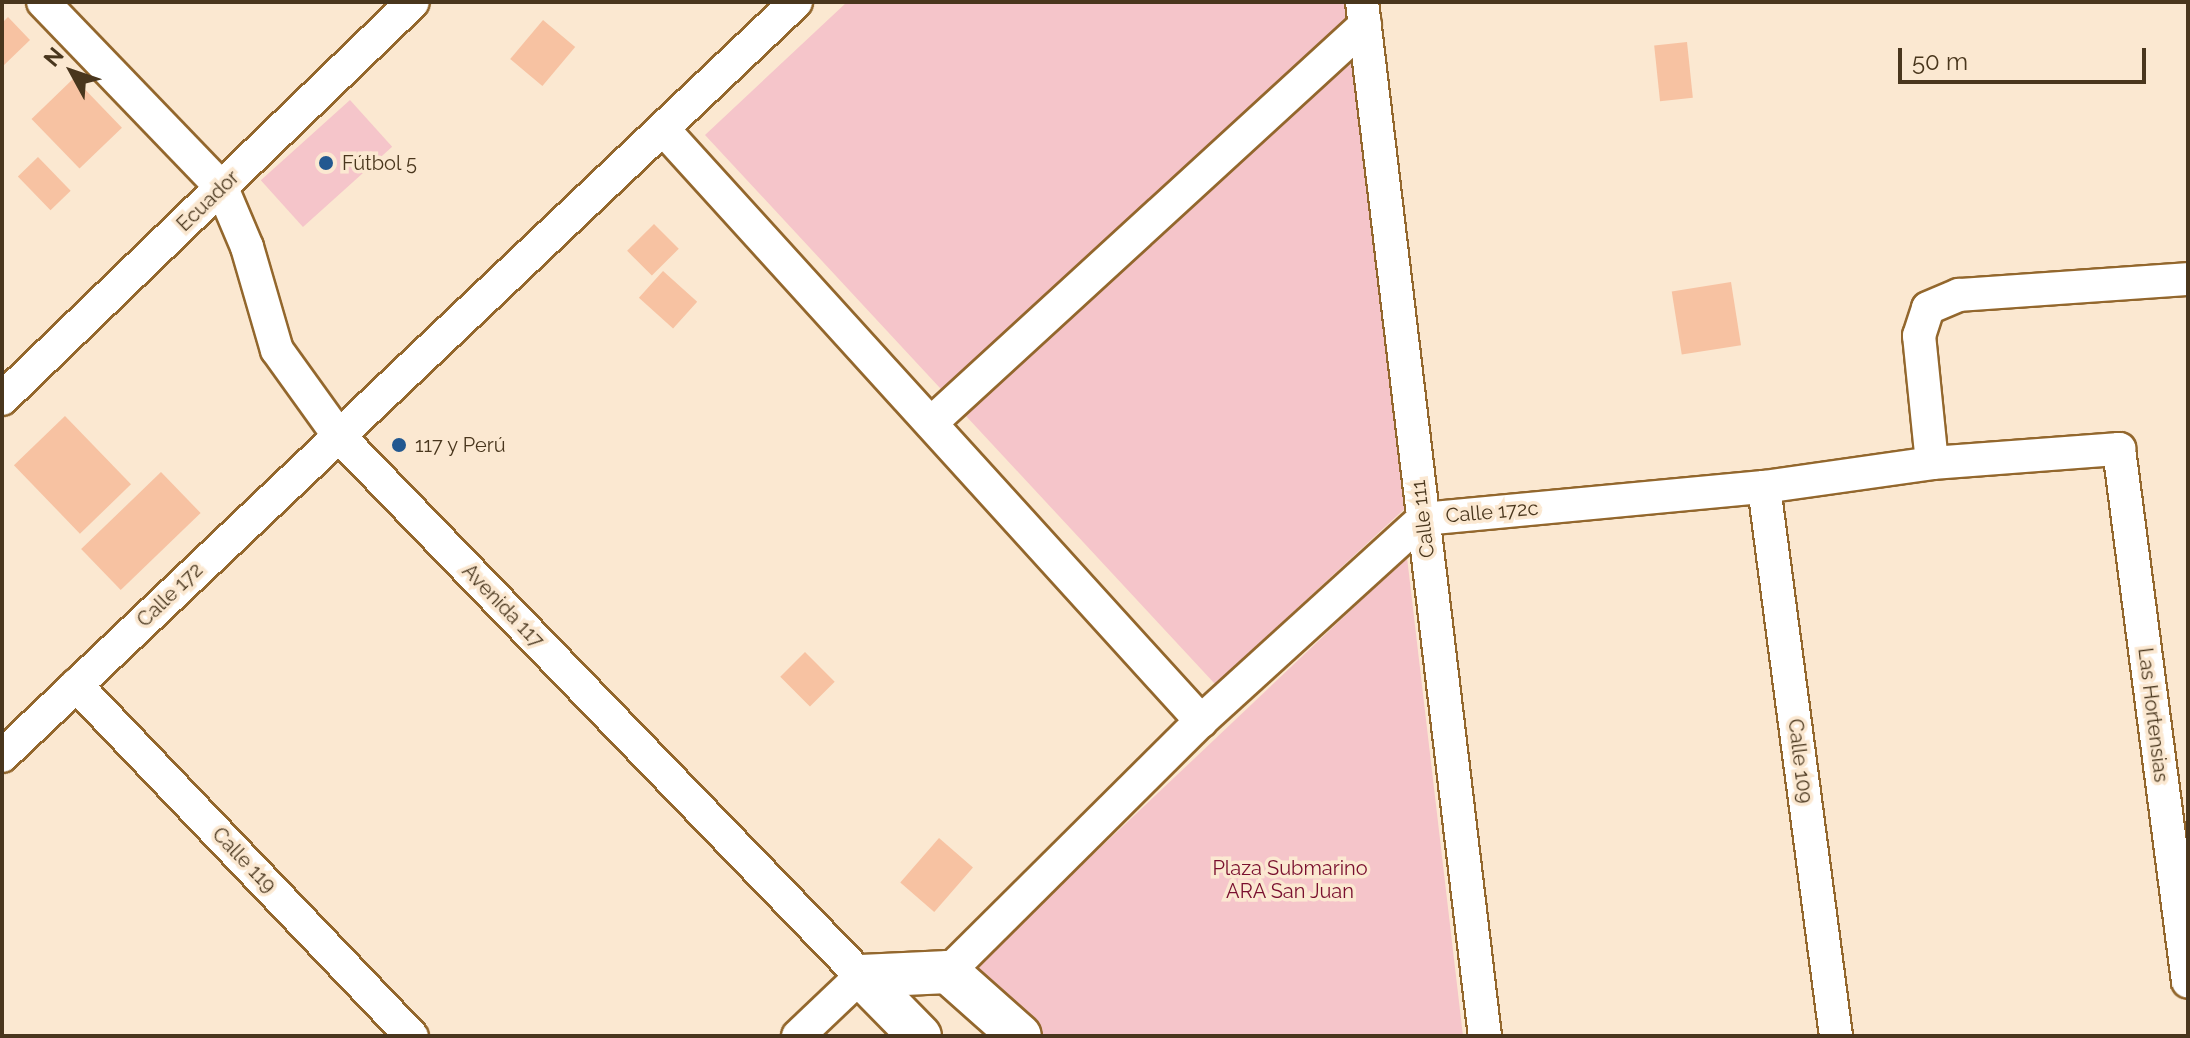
<!DOCTYPE html>
<meta charset="utf-8">
<style>
body{margin:0}
#map{position:relative;width:2190px;height:1038px;overflow:hidden;background:#fbe8d1;font-family:Raleway,sans-serif}
div>[style]{position:absolute}
[style*='--x']{left:calc(var(--x)*1px);top:calc(var(--y)*1px);width:calc(var(--w)*1px);rotate:calc(var(--a)*1deg)}
.green>*{inset:0;background:#f5c5ca;transform-origin:0 0}
.building>*{inset:0;background:#f7c2a2;transform-origin:0 0}
.roads{filter:drop-shadow(2px 0 #93672d) drop-shadow(-2px 0 #93672d) drop-shadow(0 2px #93672d) drop-shadow(0 -2px #93672d)}
.minor>*{height:32px;margin:-16px;padding:0 16px;transform-origin:16px;border-radius:16px;background:#fff}
.major>*{height:42px;margin:-21px;padding:0 21px;transform-origin:21px;border-radius:21px;background:#fff}
.dots>*{width:22px;height:22px;translate:-50% -50%;box-sizing:border-box;border:4px solid #fbe8d1;border-radius:50%}
span{translate:-50% -50%;white-space:nowrap;text-align:center;line-height:1.15;-webkit-text-stroke:7px #fbe8d1;paint-order:stroke}
.poi-label{font-size:20px;color:#49361d}
.left{translate:0 -50%;text-align:left}
.street-label{font-size:20px;color:#49361d}
.park-label{font-size:20px;color:#790f2e}
.frame{position:absolute;inset:0;border:4px solid #49361d;pointer-events:none}
.north{position:absolute;left:32px;top:32px;width:80px;height:80px;-webkit-text-stroke:6px #fbe8d1;paint-order:stroke;rotate:310deg;font-size:22px;font-weight:700;line-height:32px;text-align:center;color:#49361d}
.north::after{content:'';display:block;margin:auto;width:28px;height:36px;background:#49361d;clip-path:polygon(50% 0,100% 100%,50% 72%,0 100%)}
.scale{position:absolute;left:1898px;top:48px;width:248px;height:36px;box-sizing:border-box;border:4px solid #49361d;border-top:0;padding-left:10px;font-size:24px;line-height:28px;white-space:nowrap;color:#49361d;-webkit-text-stroke:6px #fbe8d1;paint-order:stroke}
</style>
<div id="map">
<div class="green">
<div style="clip-path:polygon(847px 2px,1374px 2px,1425px 490px,1215px 684px,705px 135px)"></div>
<div style="left:350px;top:100px;width:63px;height:120px;rotate:48deg"></div>
<div style="clip-path:polygon(1407px 557px,1463px 1036px,1035px 1036px,967px 974px)"></div>
</div>
<div class="building">
<div style="clip-path:polygon(8px 17px,30px 40px,2px 67px,2px 23px)"></div>
<div style="left:543px;top:20px;width:42px;height:51px;rotate:40deg"></div>
<div style="left:1687px;top:42px;width:56px;height:33px;rotate:84deg"></div>
<div style="left:74px;top:78px;width:69px;height:59px;rotate:46deg"></div>
<div style="left:38px;top:157px;width:47px;height:28px;rotate:46deg"></div>
<div style="left:654px;top:224px;width:35px;height:38px;rotate:45deg"></div>
<div style="left:663px;top:271px;width:46px;height:36px;rotate:42deg"></div>
<div style="left:1731px;top:282px;width:64px;height:60px;rotate:81deg"></div>
<div style="left:65px;top:416px;width:95px;height:71px;rotate:46deg"></div>
<div style="left:161px;top:472px;width:57px;height:111px;rotate:46deg"></div>
<div style="left:805px;top:652px;width:42px;height:35px;rotate:45deg"></div>
<div style="left:939px;top:838px;width:45px;height:59px;rotate:41deg"></div>
</div>
<div class="roads">
<div class="minor">
<div style="--x:43;--y:2;--w:258;--a:46.1"></div>
<div style="--x:222;--y:188;--w:64;--a:67"></div>
<div style="--x:247;--y:247;--w:107;--a:73.8"></div>
<div style="--x:277;--y:350;--w:105;--a:54.3"></div>
<div style="--x:338;--y:435;--w:752;--a:45.97"></div>
<div style="--x:861;--y:976;--w:87;--a:136.4"></div>
<div style="--x:1362;--y:2;--w:1041;--a:83.22"></div>
<div style="--x:664;--y:130;--w:799;--a:47.74"></div>
<div style="--x:2;--y:399;--w:571;--a:-44.01"></div>
<div style="--x:931;--y:423;--w:589;--a:-42.52"></div>
<div style="--x:1932;--y:463;--w:128;--a:-95.8"></div>
<div style="--x:1919;--y:336;--w:29;--a:-72"></div>
<div style="--x:1928;--y:308;--w:34;--a:-23"></div>
<div style="--x:1959;--y:295;--w:230;--a:-4"></div>
<div style="--x:1764;--y:487;--w:554;--a:82.53"></div>
<div style="--x:76;--y:685;--w:486;--a:46.3"></div>
<div style="--x:2;--y:756;--w:1095;--a:-43.52"></div>
<div style="--x:948;--y:972;--w:356;--a:-44.8"></div>
<div style="--x:1201;--y:721;--w:300;--a:-42.3"></div>
<div style="--x:1423;--y:519;--w:342;--a:-5.4"></div>
<div style="--x:1764;--y:487;--w:170;--a:-8.1"></div>
<div style="--x:1932;--y:463;--w:188;--a:-4.3"></div>
<div style="--x:2119;--y:449;--w:537;--a:82.62"></div>
</div>
<div class="major">
<div style="--x:861;--y:976;--w:87;--a:-2.6"></div>
<div style="--x:948;--y:972;--w:96;--a:41.6"></div>
<div style="--x:861;--y:976;--w:84;--a:45.5"></div>
</div>
</div>
<div class="dots">
<div style="left:326px;top:163px;background:#225890"></div>
<div style="left:399px;top:445px;background:#225890"></div>
</div>
<div class="poi-label">
<span class="left" style="left:342px;top:163px">Fútbol 5</span>
<span class="left" style="left:415px;top:445px">117 y Perú</span>
</div>
<div class="street-label">
<span style="left:208px;top:201px;rotate:-44deg">Ecuador</span>
<span style="left:1492px;top:512px;rotate:-5deg">Calle 172c</span>
<span style="left:1423px;top:519px;rotate:-97deg">Calle 111</span>
<span style="left:170px;top:595px;rotate:-44deg">Calle 172</span>
<span style="left:503px;top:606px;rotate:46deg">Avenida 117</span>
<span style="left:2153px;top:715px;rotate:83deg">Las Hortensias</span>
<span style="left:1800px;top:761px;rotate:83deg">Calle 109</span>
<span style="left:244px;top:860px;rotate:46deg">Calle 119</span>
</div>
<div class="park-label">
<span style="left:1290px;top:880px">Plaza Submarino<br>ARA San Juan</span>
</div>
<div class="frame"></div>
<div class="north">N</div>
<div class="scale">50 m</div>
</div>
